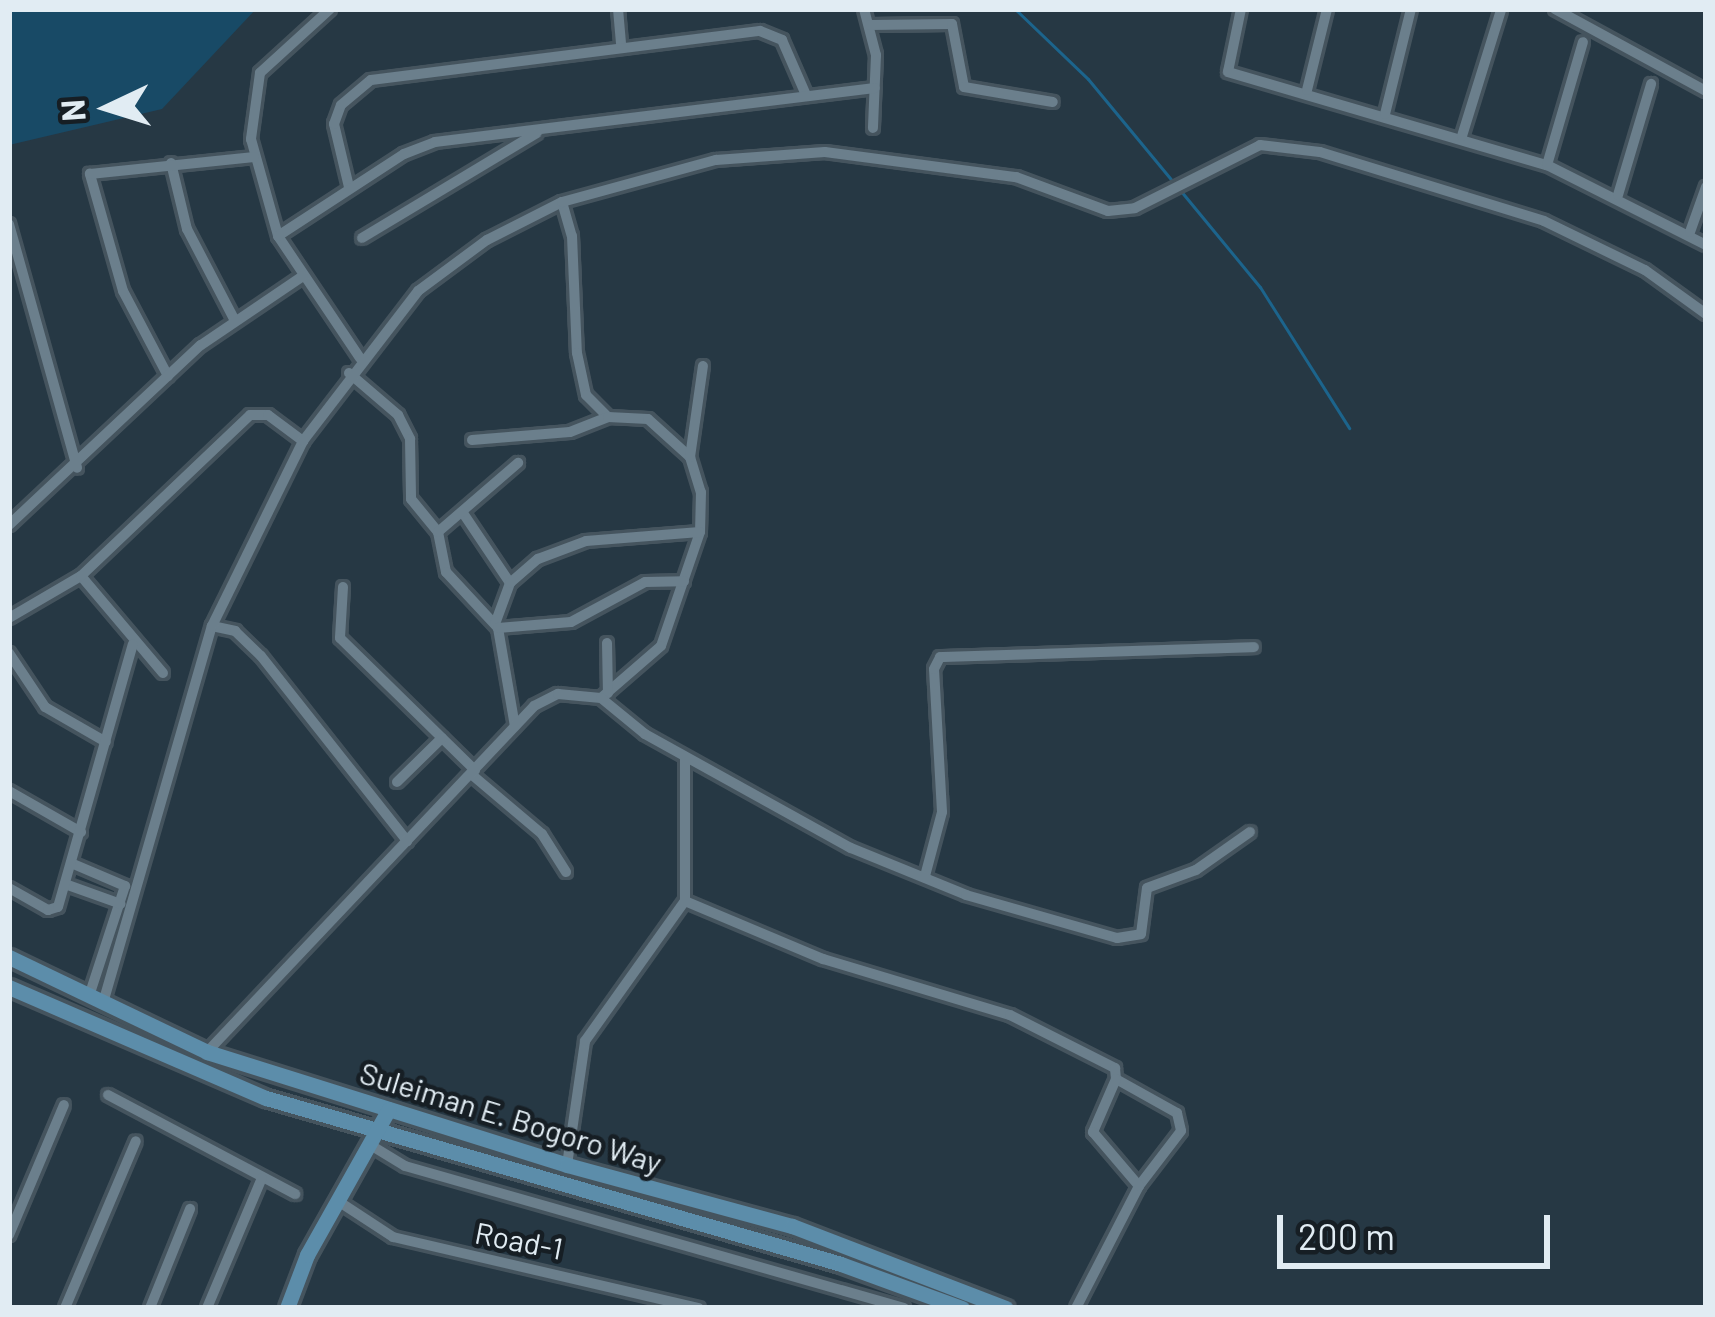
<!DOCTYPE html>
<style>
body{margin:0}
#map{position:relative;width:1715px;height:1317px;overflow:hidden;background:#263844;font-family:Barlow,sans-serif}
div>[style]{position:absolute}
[style*='--x']{left:calc(var(--x)*1px);top:calc(var(--y)*1px);width:calc(var(--w)*1px);rotate:calc(var(--a)*1deg)}
.green>*{inset:0;background:#184a66}
.stream>*{height:3px;margin:-1.5px;padding:0 1.5px;transform-origin:1.5px;border-radius:1.5px;background:#1c648c}
.roads{filter:drop-shadow(3px 0 #45545e) drop-shadow(-3px 0 #45545e) drop-shadow(0 3px #45545e) drop-shadow(0 -3px #45545e)}
.street>*{height:10px;margin:-5px;padding:0 5px;transform-origin:5px;border-radius:5px;background:#6b7f8c}
.secondary>*{height:15px;margin:-7.5px;padding:0 7.5px;transform-origin:7.5px;border-radius:7.5px;background:#5c8daa}
span{translate:-50% -50%;white-space:nowrap;text-align:center;line-height:1.15;-webkit-text-stroke:9px #161e24;paint-order:stroke}
.street-label{font-size:30px;color:#e1ecf3}
.frame{position:absolute;inset:0;border:12px solid #e1ecf3;pointer-events:none}
.north{position:absolute;left:48px;top:48px;width:120px;height:120px;-webkit-text-stroke:9px #161e24;paint-order:stroke;rotate:266deg;font-size:33px;font-weight:700;line-height:48px;text-align:center;color:#e1ecf3}
.north::after{content:'';display:block;margin:auto;width:42px;height:54px;background:#e1ecf3;clip-path:polygon(50% 0,100% 100%,50% 72%,0 100%)}
.scale{position:absolute;left:1277px;top:1215px;width:273px;height:54px;box-sizing:border-box;border:6px solid #e1ecf3;border-top:0;padding-left:15px;font-size:36px;line-height:42px;white-space:nowrap;color:#e1ecf3;-webkit-text-stroke:9px #161e24;paint-order:stroke}
</style>
<div id="map">
<div class="green">
<div style="clip-path:polygon(9px 9px,256px 9px,162px 109px,9px 145px)"></div>
</div>
<div class="stream">
<div style="--x:1015;--y:9;--w:101;--a:43.8"></div>
<div style="--x:1088;--y:79;--w:135;--a:50.4"></div>
<div style="--x:1180;--y:190;--w:126;--a:50.5"></div>
<div style="--x:1260;--y:287;--w:167;--a:57.7"></div>
</div>
<div class="roads">
<div class="street">
<div style="--x:330;--y:9;--w:95;--a:137.6"></div>
<div style="--x:260;--y:73;--w:67;--a:97.8"></div>
<div style="--x:251;--y:139;--w:101;--a:74.4"></div>
<div style="--x:278;--y:236;--w:147;--a:56.1"></div>
<div style="--x:618;--y:9;--w:35;--a:85"></div>
<div style="--x:864;--y:9;--w:48;--a:75.4"></div>
<div style="--x:876;--y:55;--w:73;--a:92.4"></div>
<div style="--x:1241;--y:9;--w:64;--a:101.7"></div>
<div style="--x:1228;--y:72;--w:332;--a:16.3"></div>
<div style="--x:1547;--y:165;--w:178;--a:26.7"></div>
<div style="--x:1555;--y:9;--w:172;--a:28.5"></div>
<div style="--x:870;--y:25;--w:82;--a:-0.7"></div>
<div style="--x:952;--y:24;--w:64;--a:79.2"></div>
<div style="--x:964;--y:87;--w:90;--a:9.6"></div>
<div style="--x:1307;--y:90;--w:83;--a:-76.1"></div>
<div style="--x:1385;--y:114;--w:108;--a:-76.1"></div>
<div style="--x:1462;--y:136;--w:132;--a:-72.8"></div>
<div style="--x:171;--y:163;--w:68;--a:76.4"></div>
<div style="--x:187;--y:229;--w:102;--a:62.4"></div>
<div style="--x:1547;--y:165;--w:128;--a:-73.7"></div>
<div style="--x:349;--y:187;--w:65;--a:-103.4"></div>
<div style="--x:334;--y:124;--w:20;--a:-70"></div>
<div style="--x:341;--y:105;--w:39;--a:-40"></div>
<div style="--x:371;--y:80;--w:392;--a:-7.2"></div>
<div style="--x:760;--y:31;--w:24;--a:22"></div>
<div style="--x:782;--y:40;--w:60;--a:66.4"></div>
<div style="--x:1618;--y:195;--w:116;--a:-73.4"></div>
<div style="--x:562;--y:202;--w:35;--a:74"></div>
<div style="--x:572;--y:236;--w:117;--a:87.6"></div>
<div style="--x:577;--y:353;--w:43;--a:77.9"></div>
<div style="--x:586;--y:395;--w:31;--a:45"></div>
<div style="--x:9;--y:224;--w:253;--a:74.4"></div>
<div style="--x:1690;--y:232;--w:48;--a:-70.4"></div>
<div style="--x:278;--y:236;--w:150;--a:-33.1"></div>
<div style="--x:404;--y:154;--w:33;--a:-21"></div>
<div style="--x:435;--y:142;--w:443;--a:-7"></div>
<div style="--x:362;--y:238;--w:204;--a:-31"></div>
<div style="--x:349;--y:373;--w:65;--a:40.6"></div>
<div style="--x:398;--y:415;--w:27;--a:63"></div>
<div style="--x:410;--y:439;--w:60;--a:89"></div>
<div style="--x:411;--y:499;--w:43;--a:50.7"></div>
<div style="--x:438;--y:532;--w:41;--a:78.7"></div>
<div style="--x:446;--y:572;--w:76;--a:47.1"></div>
<div style="--x:498;--y:628;--w:99;--a:80.2"></div>
<div style="--x:168;--y:376;--w:96;--a:-117.9"></div>
<div style="--x:123;--y:291;--w:122;--a:-105.8"></div>
<div style="--x:90;--y:174;--w:165;--a:-5.9"></div>
<div style="--x:472;--y:440;--w:98;--a:-4.7"></div>
<div style="--x:570;--y:432;--w:41;--a:-21.5"></div>
<div style="--x:608;--y:417;--w:40;--a:2.9"></div>
<div style="--x:648;--y:419;--w:57;--a:42.1"></div>
<div style="--x:690;--y:457;--w:37;--a:73"></div>
<div style="--x:701;--y:492;--w:40;--a:91.4"></div>
<div style="--x:700;--y:532;--w:120;--a:108.9"></div>
<div style="--x:661;--y:646;--w:79;--a:139.1"></div>
<div style="--x:690;--y:457;--w:92;--a:-81.9"></div>
<div style="--x:463;--y:513;--w:84;--a:56.1"></div>
<div style="--x:9;--y:525;--w:263;--a:-43.2"></div>
<div style="--x:201;--y:345;--w:123;--a:-34.1"></div>
<div style="--x:438;--y:532;--w:106;--a:-40.8"></div>
<div style="--x:81;--y:576;--w:127;--a:49.8"></div>
<div style="--x:343;--y:587;--w:51;--a:93.4"></div>
<div style="--x:340;--y:638;--w:189;--a:44.4"></div>
<div style="--x:9;--y:618;--w:83;--a:-30.3"></div>
<div style="--x:81;--y:576;--w:233;--a:-43.6"></div>
<div style="--x:250;--y:415;--w:18;--a:0"></div>
<div style="--x:268;--y:415;--w:44;--a:36.6"></div>
<div style="--x:495;--y:624;--w:44;--a:-69.9"></div>
<div style="--x:510;--y:583;--w:37;--a:-41"></div>
<div style="--x:538;--y:559;--w:51;--a:-20.6"></div>
<div style="--x:586;--y:541;--w:114;--a:-4.5"></div>
<div style="--x:212;--y:626;--w:24;--a:12"></div>
<div style="--x:235;--y:631;--w:36;--a:44"></div>
<div style="--x:261;--y:656;--w:236;--a:51.7"></div>
<div style="--x:498;--y:628;--w:73;--a:-4.7"></div>
<div style="--x:571;--y:622;--w:84;--a:-28.4"></div>
<div style="--x:645;--y:582;--w:39;--a:-1"></div>
<div style="--x:607;--y:643;--w:50;--a:88.9"></div>
<div style="--x:9;--y:653;--w:65;--a:56.3"></div>
<div style="--x:45;--y:707;--w:70;--a:29.8"></div>
<div style="--x:471;--y:774;--w:93;--a:40.2"></div>
<div style="--x:542;--y:834;--w:45;--a:57.7"></div>
<div style="--x:397;--y:782;--w:63;--a:-44.4"></div>
<div style="--x:9;--y:791;--w:83;--a:29.7"></div>
<div style="--x:71;--y:863;--w:59;--a:23.1"></div>
<div style="--x:125;--y:886;--w:116;--a:108.1"></div>
<div style="--x:925;--y:876;--w:66;--a:-75.1"></div>
<div style="--x:942;--y:812;--w:143;--a:-93.2"></div>
<div style="--x:934;--y:669;--w:13;--a:-63"></div>
<div style="--x:940;--y:657;--w:314;--a:-1.8"></div>
<div style="--x:65;--y:884;--w:59;--a:19.7"></div>
<div style="--x:9;--y:888;--w:45;--a:29.4"></div>
<div style="--x:48;--y:910;--w:10;--a:-17"></div>
<div style="--x:58;--y:907;--w:273;--a:-74.1"></div>
<div style="--x:685;--y:901;--w:150;--a:22.8"></div>
<div style="--x:823;--y:959;--w:195;--a:16.7"></div>
<div style="--x:1010;--y:1015;--w:118;--a:26.8"></div>
<div style="--x:1115;--y:1068;--w:11;--a:85"></div>
<div style="--x:1116;--y:1079;--w:70;--a:29.1"></div>
<div style="--x:1177;--y:1113;--w:18;--a:77"></div>
<div style="--x:1181;--y:1131;--w:69;--a:127.4"></div>
<div style="--x:1139;--y:1186;--w:137;--a:117.3"></div>
<div style="--x:103;--y:1003;--w:392;--a:-73.9"></div>
<div style="--x:212;--y:626;--w:206;--a:-63.8"></div>
<div style="--x:303;--y:441;--w:189;--a:-52.5"></div>
<div style="--x:418;--y:291;--w:86;--a:-36.5"></div>
<div style="--x:487;--y:240;--w:84;--a:-26.9"></div>
<div style="--x:562;--y:202;--w:160;--a:-15.3"></div>
<div style="--x:716;--y:160;--w:109;--a:-4.2"></div>
<div style="--x:825;--y:152;--w:193;--a:7.5"></div>
<div style="--x:1016;--y:177;--w:98;--a:20.3"></div>
<div style="--x:1108;--y:211;--w:27;--a:-6"></div>
<div style="--x:1135;--y:208;--w:140;--a:-26.7"></div>
<div style="--x:1260;--y:145;--w:60;--a:6.7"></div>
<div style="--x:1320;--y:152;--w:234;--a:17.1"></div>
<div style="--x:1544;--y:221;--w:112;--a:25.9"></div>
<div style="--x:1645;--y:270;--w:75;--a:35.8"></div>
<div style="--x:207;--y:1052;--w:476;--a:-46.6"></div>
<div style="--x:534;--y:706;--w:27;--a:-27"></div>
<div style="--x:558;--y:694;--w:43;--a:5.3"></div>
<div style="--x:601;--y:698;--w:57;--a:39.3"></div>
<div style="--x:645;--y:734;--w:235;--a:29"></div>
<div style="--x:851;--y:848;--w:124;--a:22.2"></div>
<div style="--x:966;--y:895;--w:157;--a:15.9"></div>
<div style="--x:1117;--y:938;--w:24;--a:-9"></div>
<div style="--x:1141;--y:934;--w:46;--a:-82.6"></div>
<div style="--x:1147;--y:888;--w:52;--a:-20.2"></div>
<div style="--x:1196;--y:870;--w:66;--a:-35.1"></div>
<div style="--x:1116;--y:1079;--w:58;--a:113.5"></div>
<div style="--x:1093;--y:1132;--w:71;--a:49.6"></div>
<div style="--x:108;--y:1095;--w:212;--a:27.9"></div>
<div style="--x:369;--y:1144;--w:42;--a:31.4"></div>
<div style="--x:405;--y:1166;--w:519;--a:15.88"></div>
<div style="--x:567;--y:1165;--w:125;--a:-81.7"></div>
<div style="--x:585;--y:1041;--w:172;--a:-54.5"></div>
<div style="--x:685;--y:901;--w:144;--a:-90"></div>
<div style="--x:338;--y:1201;--w:66;--a:33.2"></div>
<div style="--x:393;--y:1237;--w:314;--a:13.1"></div>
<div style="--x:9;--y:1235;--w:141;--a:-67.1"></div>
<div style="--x:65;--y:1308;--w:181;--a:-67"></div>
<div style="--x:150;--y:1308;--w:107;--a:-68"></div>
<div style="--x:207;--y:1308;--w:141;--a:-67.1"></div>
</div>
<div class="secondary">
<div style="--x:9;--y:957;--w:220;--a:25.6"></div>
<div style="--x:207;--y:1052;--w:377;--a:17.4"></div>
<div style="--x:567;--y:1165;--w:233;--a:15.2"></div>
<div style="--x:792;--y:1226;--w:229;--a:21"></div>
<div style="--x:9;--y:987;--w:280;--a:23.4"></div>
<div style="--x:266;--y:1098;--w:598;--a:16.1"></div>
<div style="--x:841;--y:1264;--w:129;--a:20"></div>
<div style="--x:287;--y:1308;--w:57;--a:-69.3"></div>
<div style="--x:307;--y:1255;--w:167;--a:-60.7"></div>
</div>
</div>
<div class="street-label">
<span style="left:511px;top:1117px;rotate:17deg">Suleiman E. Bogoro Way</span>
<span style="left:519px;top:1240px;rotate:11deg">Road-1</span>
</div>
<div class="frame"></div>
<div class="north">N</div>
<div class="scale">200 m</div>
</div>
